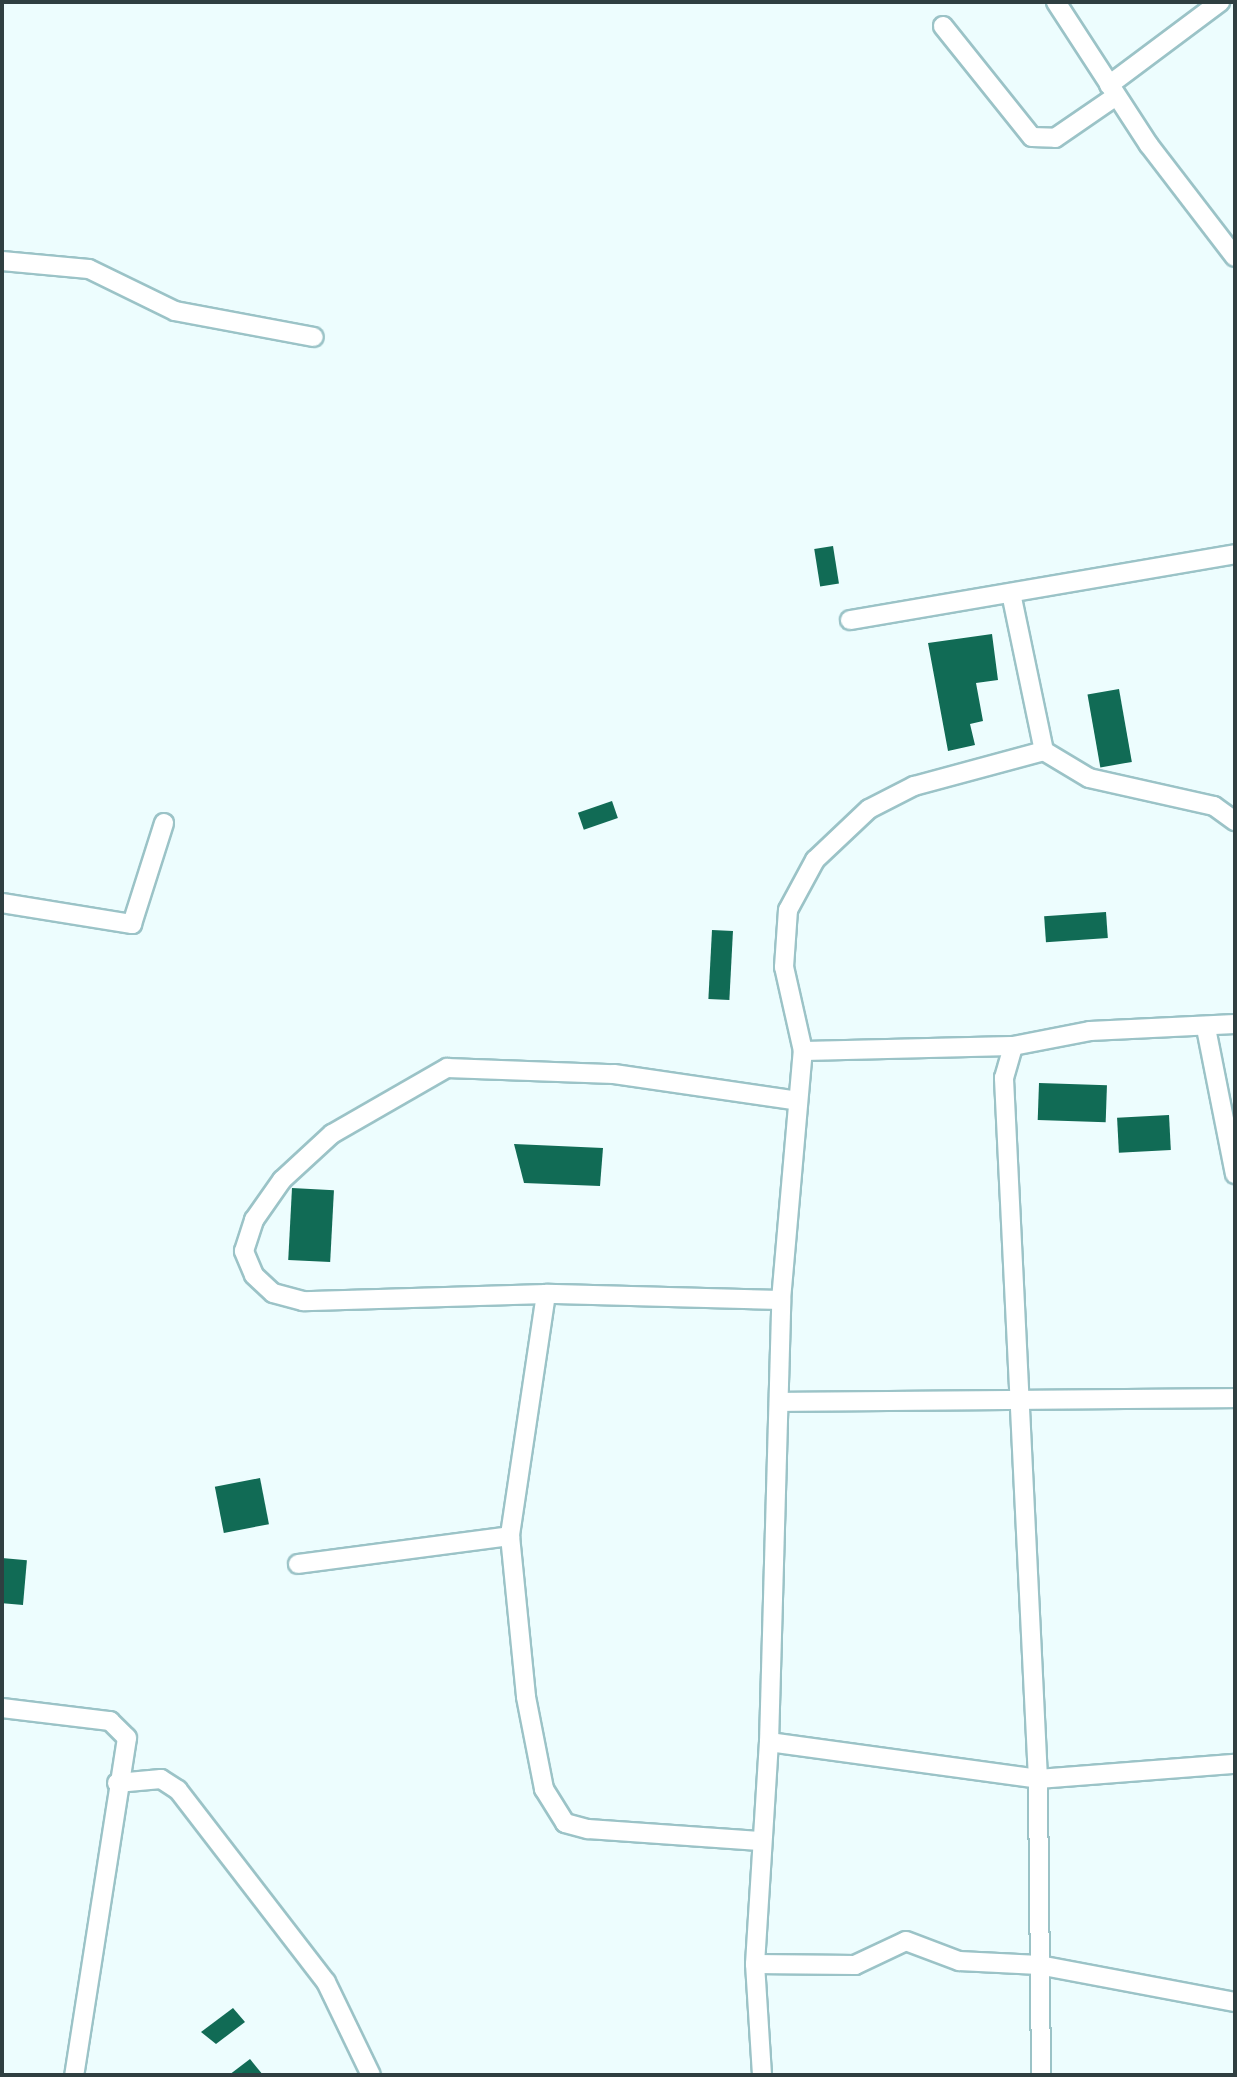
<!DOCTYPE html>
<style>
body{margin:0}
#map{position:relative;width:1237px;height:2077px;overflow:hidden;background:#edfdfe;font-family:Karla,sans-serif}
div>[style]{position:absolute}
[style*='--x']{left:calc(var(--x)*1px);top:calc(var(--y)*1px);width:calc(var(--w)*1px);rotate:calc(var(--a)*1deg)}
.building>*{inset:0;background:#116b55;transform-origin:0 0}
.roads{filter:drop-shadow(2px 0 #9bc3c7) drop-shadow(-2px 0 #9bc3c7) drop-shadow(0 2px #9bc3c7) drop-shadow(0 -2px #9bc3c7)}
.street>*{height:18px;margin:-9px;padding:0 9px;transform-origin:9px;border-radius:9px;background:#fff}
span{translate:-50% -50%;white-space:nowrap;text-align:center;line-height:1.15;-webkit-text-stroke:8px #fff;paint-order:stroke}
.frame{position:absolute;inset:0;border:4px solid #2f3f41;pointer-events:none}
</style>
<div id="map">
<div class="building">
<div style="left:833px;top:546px;width:38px;height:19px;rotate:81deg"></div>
<div style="clip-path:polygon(992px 634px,998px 680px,976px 683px,983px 721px,970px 724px,975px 745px,948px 751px,928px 643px)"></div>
<div style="left:1119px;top:689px;width:74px;height:32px;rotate:80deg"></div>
<div style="left:612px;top:801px;width:18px;height:36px;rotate:71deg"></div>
<div style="left:1106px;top:912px;width:26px;height:62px;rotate:86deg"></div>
<div style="left:712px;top:930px;width:21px;height:69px;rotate:3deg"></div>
<div style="left:1039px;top:1083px;width:68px;height:37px;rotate:2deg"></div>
<div style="left:1169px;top:1115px;width:35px;height:52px;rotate:87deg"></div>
<div style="clip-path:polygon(514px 1144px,603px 1148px,600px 1186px,524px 1183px)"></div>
<div style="left:292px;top:1188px;width:42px;height:72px;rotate:3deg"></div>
<div style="left:260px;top:1478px;width:47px;height:46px;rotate:79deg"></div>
<div style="left:2px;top:1558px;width:25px;height:45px;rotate:5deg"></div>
<div style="clip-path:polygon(233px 2008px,245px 2022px,216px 2044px,201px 2032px)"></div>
<div style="clip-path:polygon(250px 2059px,263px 2075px,229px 2075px)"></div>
</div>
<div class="roads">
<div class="street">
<div style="--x:1056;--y:2;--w:171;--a:57"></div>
<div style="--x:1149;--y:145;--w:141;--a:52.5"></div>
<div style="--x:943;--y:26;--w:142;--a:51.3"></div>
<div style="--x:1032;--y:137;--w:23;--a:2"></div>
<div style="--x:1055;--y:138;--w:74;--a:-34.5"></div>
<div style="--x:1109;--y:85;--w:139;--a:-36.8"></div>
<div style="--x:2;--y:261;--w:87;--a:5.3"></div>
<div style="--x:89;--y:269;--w:96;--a:26"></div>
<div style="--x:175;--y:311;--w:141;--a:10.6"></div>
<div style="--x:850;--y:620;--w:391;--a:-9.7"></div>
<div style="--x:1044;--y:751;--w:52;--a:31"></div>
<div style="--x:1089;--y:778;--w:128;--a:12.6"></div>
<div style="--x:1214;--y:806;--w:26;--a:36"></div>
<div style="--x:2;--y:903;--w:132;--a:9.2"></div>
<div style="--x:132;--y:924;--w:106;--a:-72.4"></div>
<div style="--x:1206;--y:1028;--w:149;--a:78.8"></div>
<div style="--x:803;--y:1051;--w:86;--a:-102.7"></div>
<div style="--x:784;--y:967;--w:57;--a:-86"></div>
<div style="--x:788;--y:910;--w:57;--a:-61.6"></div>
<div style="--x:815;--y:860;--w:74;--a:-43.4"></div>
<div style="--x:869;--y:809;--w:51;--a:-27.1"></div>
<div style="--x:914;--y:786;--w:135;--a:-15.1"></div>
<div style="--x:1044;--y:751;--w:161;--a:-101.8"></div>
<div style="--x:546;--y:1294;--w:245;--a:98.5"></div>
<div style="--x:510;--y:1536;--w:162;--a:84.3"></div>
<div style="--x:526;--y:1697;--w:94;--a:78.9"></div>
<div style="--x:544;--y:1789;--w:40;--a:58"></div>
<div style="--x:565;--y:1823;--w:24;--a:15"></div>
<div style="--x:588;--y:1829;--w:172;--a:4"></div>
<div style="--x:781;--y:1300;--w:250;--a:-85"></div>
<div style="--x:803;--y:1051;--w:210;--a:-1.4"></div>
<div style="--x:779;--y:1402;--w:456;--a:-0.5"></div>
<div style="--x:298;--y:1564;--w:214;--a:-7.5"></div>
<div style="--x:2;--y:1708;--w:109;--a:6.9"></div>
<div style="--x:110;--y:1721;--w:24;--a:45"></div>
<div style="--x:127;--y:1738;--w:341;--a:98.9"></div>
<div style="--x:769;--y:1742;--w:272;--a:7.8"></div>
<div style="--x:1038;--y:1779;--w:198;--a:-4.4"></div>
<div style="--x:117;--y:1783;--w:44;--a:-5.2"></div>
<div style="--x:161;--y:1779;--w:20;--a:33"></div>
<div style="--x:178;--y:1790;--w:242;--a:52.4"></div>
<div style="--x:326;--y:1982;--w:103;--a:64.2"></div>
<div style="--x:755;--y:1964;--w:100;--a:0.6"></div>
<div style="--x:855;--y:1965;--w:56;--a:-25.2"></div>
<div style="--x:906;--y:1941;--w:57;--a:20.7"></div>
<div style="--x:959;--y:1961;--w:80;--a:2.9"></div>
<div style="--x:1039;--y:1965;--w:199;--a:10.7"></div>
<div style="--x:762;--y:2075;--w:111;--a:-93.6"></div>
<div style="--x:755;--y:1964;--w:222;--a:-86.4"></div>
<div style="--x:769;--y:1742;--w:442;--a:-88.4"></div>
<div style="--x:781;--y:1300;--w:235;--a:-178.5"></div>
<div style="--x:546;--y:1294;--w:243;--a:178.3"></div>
<div style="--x:303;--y:1301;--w:31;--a:-165"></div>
<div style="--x:273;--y:1293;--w:26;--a:-137"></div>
<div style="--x:254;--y:1275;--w:26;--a:-113"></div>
<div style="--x:244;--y:1251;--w:33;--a:-72"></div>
<div style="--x:254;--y:1220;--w:49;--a:-55"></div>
<div style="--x:282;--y:1180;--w:68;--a:-42.6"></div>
<div style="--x:332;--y:1134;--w:133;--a:-29.9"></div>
<div style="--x:447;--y:1068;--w:167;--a:2.1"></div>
<div style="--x:614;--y:1074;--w:181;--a:8.3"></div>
<div style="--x:1041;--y:2075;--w:296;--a:-90.6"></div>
<div style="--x:1038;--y:1779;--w:702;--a:-92.78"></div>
<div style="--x:1004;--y:1078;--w:33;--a:-74"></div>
<div style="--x:1013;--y:1046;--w:78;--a:-11"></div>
<div style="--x:1090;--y:1031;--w:145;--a:-2.8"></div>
</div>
</div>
<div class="frame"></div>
</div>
